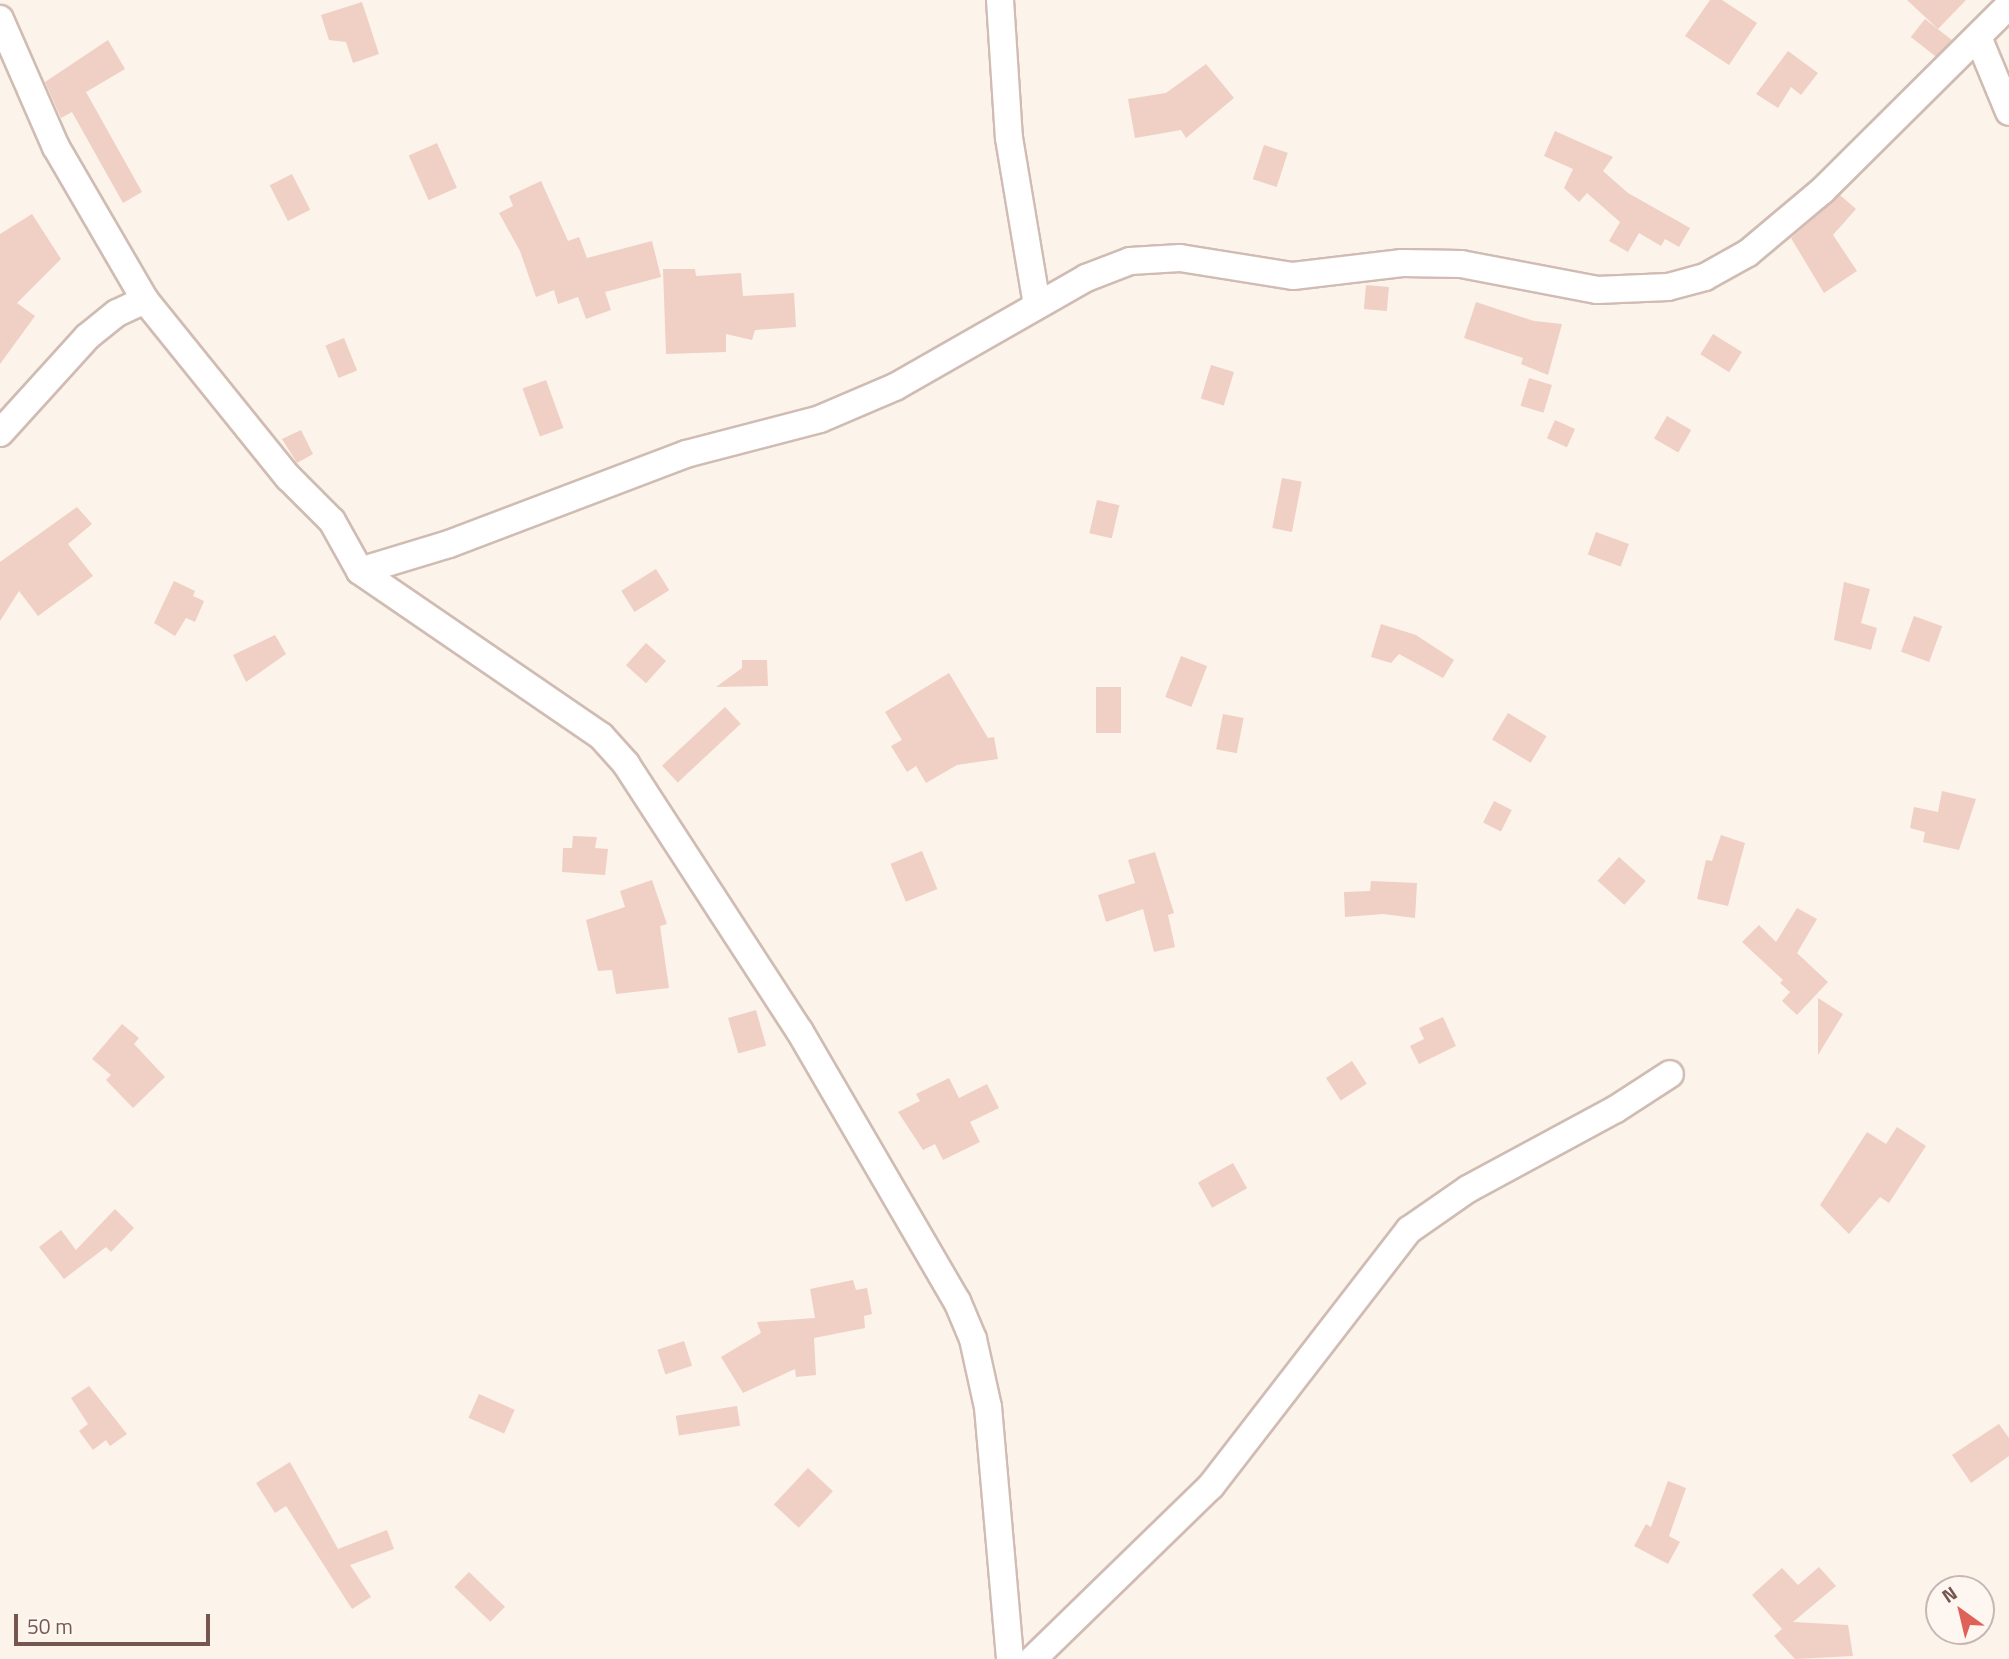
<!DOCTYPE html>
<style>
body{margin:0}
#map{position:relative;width:2009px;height:1659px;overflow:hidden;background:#fcf3eb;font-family:"Titillium Web",sans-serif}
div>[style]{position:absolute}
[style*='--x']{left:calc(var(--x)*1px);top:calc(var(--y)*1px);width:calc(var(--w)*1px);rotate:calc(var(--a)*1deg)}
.building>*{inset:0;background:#f0cfc4;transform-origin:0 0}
.roads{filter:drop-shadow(2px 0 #d0bcb3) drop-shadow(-2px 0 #d0bcb3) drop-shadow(0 2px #d0bcb3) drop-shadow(0 -2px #d0bcb3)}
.street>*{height:26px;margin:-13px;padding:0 13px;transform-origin:13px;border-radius:13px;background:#fff}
span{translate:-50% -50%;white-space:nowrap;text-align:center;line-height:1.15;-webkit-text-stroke:6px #fef7f1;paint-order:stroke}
.north{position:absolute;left:1925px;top:1575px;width:70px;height:70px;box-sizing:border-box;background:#fef7f1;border:2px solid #c8b7b0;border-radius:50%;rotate:326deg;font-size:19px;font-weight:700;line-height:28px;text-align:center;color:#76574f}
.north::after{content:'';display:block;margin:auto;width:24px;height:32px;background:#de6257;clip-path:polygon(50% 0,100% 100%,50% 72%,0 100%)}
.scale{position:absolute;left:14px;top:1614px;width:196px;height:32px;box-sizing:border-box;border:4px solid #76574f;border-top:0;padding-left:9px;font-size:21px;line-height:24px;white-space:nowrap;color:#76574f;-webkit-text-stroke:5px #fef7f1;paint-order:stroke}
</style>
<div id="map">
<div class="building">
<div style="clip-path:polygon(1710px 0,1722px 0,1757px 23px,1729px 65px,1685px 36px)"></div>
<div style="clip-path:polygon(1907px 0,1966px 0,1938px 29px)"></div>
<div style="clip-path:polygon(362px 2px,379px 54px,353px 63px,346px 42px,329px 40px,321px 15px)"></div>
<div style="left:1925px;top:19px;width:34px;height:23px;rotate:38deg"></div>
<div style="clip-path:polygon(108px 40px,125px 69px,86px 92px,142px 192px,123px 203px,72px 112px,61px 118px,45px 82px)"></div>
<div style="clip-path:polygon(1788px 51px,1818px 73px,1801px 95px,1791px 87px,1778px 108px,1756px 94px)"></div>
<div style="clip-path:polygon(1206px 64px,1234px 98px,1186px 138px,1181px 130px,1135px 138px,1128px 99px,1166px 93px)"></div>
<div style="clip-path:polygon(1555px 131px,1613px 157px,1603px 171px,1628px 193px,1690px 228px,1679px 247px,1665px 239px,1661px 246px,1639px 233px,1628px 252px,1609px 241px,1620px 222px,1587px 193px,1579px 202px,1564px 188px,1573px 169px,1544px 156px)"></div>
<div style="left:437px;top:143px;width:49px;height:31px;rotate:66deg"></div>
<div style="left:1264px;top:145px;width:25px;height:36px;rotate:18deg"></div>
<div style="left:292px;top:174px;width:40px;height:25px;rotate:63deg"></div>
<div style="clip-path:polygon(541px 181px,568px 241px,579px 237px,587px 258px,652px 241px,661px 277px,605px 292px,611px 310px,586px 319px,578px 297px,558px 304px,554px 290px,536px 297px,520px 251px,499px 213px,513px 206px,509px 196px)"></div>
<div style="clip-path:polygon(1840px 195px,1856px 209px,1833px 235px,1857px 271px,1824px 293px,1791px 238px)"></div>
<div style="clip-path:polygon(32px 214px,61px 259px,17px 303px,35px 316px,0 364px,0 234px)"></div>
<div style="clip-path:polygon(663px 269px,695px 269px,696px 276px,741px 273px,743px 296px,794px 293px,796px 327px,755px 330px,752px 340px,726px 334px,726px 352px,666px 354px)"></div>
<div style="left:1366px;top:285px;width:23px;height:24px;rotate:5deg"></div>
<div style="clip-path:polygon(1476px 302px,1534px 321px,1562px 324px,1548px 375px,1521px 364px,1523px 358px,1464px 338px)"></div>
<div style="left:1713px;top:334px;width:34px;height:24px;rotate:32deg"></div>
<div style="left:344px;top:338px;width:35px;height:20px;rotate:68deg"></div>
<div style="left:1211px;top:365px;width:24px;height:35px;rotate:17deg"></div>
<div style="left:1529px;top:378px;width:24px;height:29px;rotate:17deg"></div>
<div style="left:546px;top:380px;width:51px;height:25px;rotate:70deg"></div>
<div style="left:1667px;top:416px;width:28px;height:26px;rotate:30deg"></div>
<div style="left:1555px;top:420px;width:22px;height:20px;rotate:24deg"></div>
<div style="clip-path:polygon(301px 430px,313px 454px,297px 463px,282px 439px)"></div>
<div style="left:1282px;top:478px;width:20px;height:51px;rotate:11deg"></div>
<div style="left:1097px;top:500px;width:23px;height:34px;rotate:13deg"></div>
<div style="clip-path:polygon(77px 507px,92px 524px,68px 544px,93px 576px,38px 616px,19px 591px,0 621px,0 562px)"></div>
<div style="left:1596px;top:532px;width:35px;height:24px;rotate:20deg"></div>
<div style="left:656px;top:569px;width:25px;height:41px;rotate:58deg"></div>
<div style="clip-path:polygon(174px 581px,195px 591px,193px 596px,204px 601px,195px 622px,186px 618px,175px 636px,154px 623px)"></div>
<div style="clip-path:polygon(1844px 582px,1870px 589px,1861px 623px,1877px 628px,1871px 650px,1834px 640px)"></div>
<div style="left:1914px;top:616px;width:30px;height:38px;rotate:20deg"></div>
<div style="clip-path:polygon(1381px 624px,1416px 635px,1454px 660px,1443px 678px,1399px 654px,1391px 663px,1371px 657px)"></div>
<div style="clip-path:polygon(275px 635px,286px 654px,246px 682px,233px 655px)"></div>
<div style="left:646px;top:643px;width:27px;height:30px;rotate:42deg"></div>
<div style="left:1181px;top:656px;width:28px;height:44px;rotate:21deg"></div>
<div style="clip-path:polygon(742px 660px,767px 660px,768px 686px,716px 687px,742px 668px)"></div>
<div style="clip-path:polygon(949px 673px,988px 738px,994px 737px,998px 759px,957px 765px,926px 783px,916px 766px,907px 772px,891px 746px,902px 740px,885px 712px)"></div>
<div style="left:1096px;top:687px;width:25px;height:46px"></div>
<div style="left:725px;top:707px;width:23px;height:86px;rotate:47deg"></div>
<div style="left:1508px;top:713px;width:45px;height:31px;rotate:31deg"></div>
<div style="left:1223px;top:714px;width:21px;height:36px;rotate:11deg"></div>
<div style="clip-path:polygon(1942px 791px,1976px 799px,1959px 850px,1923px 842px,1925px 832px,1910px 828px,1914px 807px,1938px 812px)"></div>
<div style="left:1494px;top:801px;width:20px;height:24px;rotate:27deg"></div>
<div style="clip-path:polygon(1721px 835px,1745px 843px,1728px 906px,1697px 899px,1706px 860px,1712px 861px)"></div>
<div style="clip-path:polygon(573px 836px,597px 837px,595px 848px,608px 849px,605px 875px,562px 872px,563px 848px,572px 848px)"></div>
<div style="left:922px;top:851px;width:41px;height:34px;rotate:68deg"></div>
<div style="clip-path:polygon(1155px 852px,1174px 913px,1168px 915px,1175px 947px,1154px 952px,1143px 909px,1106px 922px,1098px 895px,1135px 883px,1128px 860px)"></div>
<div style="left:1619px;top:857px;width:36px;height:32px;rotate:42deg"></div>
<div style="clip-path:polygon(652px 880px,667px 924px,660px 926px,669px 988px,616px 994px,612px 970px,598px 971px,586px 920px,625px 907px,620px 891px)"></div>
<div style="clip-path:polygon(1371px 881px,1417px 883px,1415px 918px,1383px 914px,1345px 917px,1344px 892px,1370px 891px)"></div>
<div style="clip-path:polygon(1797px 908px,1817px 919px,1797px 953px,1828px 982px,1797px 1015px,1782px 1001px,1790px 992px,1780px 983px,1783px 980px,1742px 942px,1759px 925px,1776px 942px)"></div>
<div style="clip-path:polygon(1818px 998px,1843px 1014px,1818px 1055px)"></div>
<div style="left:756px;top:1010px;width:37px;height:29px;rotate:74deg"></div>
<div style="clip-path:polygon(1443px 1017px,1456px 1046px,1419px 1064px,1410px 1046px,1424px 1039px,1419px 1028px)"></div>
<div style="clip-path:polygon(122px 1024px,139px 1038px,134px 1044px,165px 1077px,133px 1108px,106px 1080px,111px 1075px,92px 1059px)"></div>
<div style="left:1352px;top:1061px;width:27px;height:31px;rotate:57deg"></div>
<div style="clip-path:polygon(949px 1078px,959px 1098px,987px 1084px,999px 1108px,970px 1122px,980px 1142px,943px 1160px,935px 1144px,923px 1150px,898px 1112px,920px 1101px,916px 1094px)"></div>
<div style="clip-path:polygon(1897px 1127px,1926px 1146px,1889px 1203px,1880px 1197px,1849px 1234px,1820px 1205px,1867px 1132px,1886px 1144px)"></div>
<div style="left:1233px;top:1163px;width:29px;height:40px;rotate:61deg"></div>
<div style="clip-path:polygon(115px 1209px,134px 1228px,111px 1252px,106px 1247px,64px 1279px,39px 1247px,61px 1230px,76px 1250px)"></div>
<div style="clip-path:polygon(853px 1280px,856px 1290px,867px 1288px,872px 1314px,864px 1316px,865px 1328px,814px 1338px,816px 1375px,796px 1377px,795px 1369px,743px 1393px,721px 1357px,761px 1333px,757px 1322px,815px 1318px,810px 1289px)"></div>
<div style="left:684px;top:1341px;width:26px;height:28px;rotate:72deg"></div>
<div style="clip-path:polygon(89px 1386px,127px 1434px,110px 1446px,106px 1440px,93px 1450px,79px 1431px,88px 1424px,71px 1398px)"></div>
<div style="left:479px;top:1394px;width:39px;height:26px;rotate:24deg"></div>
<div style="left:737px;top:1406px;width:20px;height:62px;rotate:81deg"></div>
<div style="clip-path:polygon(1999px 1424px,2009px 1438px,2009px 1456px,1971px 1483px,1952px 1455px)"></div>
<div style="clip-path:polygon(290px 1462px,338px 1549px,387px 1530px,394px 1549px,350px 1565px,371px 1597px,352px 1609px,286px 1506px,275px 1513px,256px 1483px)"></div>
<div style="left:808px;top:1468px;width:34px;height:50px;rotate:43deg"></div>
<div style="clip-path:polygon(1668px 1481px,1686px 1488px,1669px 1536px,1680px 1542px,1668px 1564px,1634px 1546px,1646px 1524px,1651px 1527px)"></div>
<div style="clip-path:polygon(1819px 1567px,1836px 1586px,1793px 1622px,1848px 1625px,1853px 1656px,1795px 1659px,1774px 1636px,1782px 1629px,1752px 1595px,1782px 1568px,1798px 1585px)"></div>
<div style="left:469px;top:1572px;width:50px;height:21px;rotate:44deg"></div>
</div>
<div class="roads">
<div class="street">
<div style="--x:1000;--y:0;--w:138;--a:86.3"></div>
<div style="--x:1009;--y:138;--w:169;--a:80.5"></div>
<div style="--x:0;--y:19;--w:140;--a:66.4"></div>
<div style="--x:56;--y:147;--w:177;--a:59.8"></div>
<div style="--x:145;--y:300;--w:228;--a:51.1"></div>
<div style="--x:288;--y:477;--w:62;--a:45"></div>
<div style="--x:332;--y:521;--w:57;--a:60.8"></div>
<div style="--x:360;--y:571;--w:93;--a:-16.9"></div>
<div style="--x:449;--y:544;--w:254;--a:-20.8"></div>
<div style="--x:686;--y:454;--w:138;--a:-14.6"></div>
<div style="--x:820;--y:419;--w:82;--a:-23.1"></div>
<div style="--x:895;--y:387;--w:220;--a:-29.7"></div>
<div style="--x:1086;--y:278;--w:47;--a:-21.1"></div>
<div style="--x:1130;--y:261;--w:50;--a:-3.4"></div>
<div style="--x:1180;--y:258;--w:114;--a:9.1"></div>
<div style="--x:1293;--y:276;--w:110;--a:-6.8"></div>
<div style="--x:1402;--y:263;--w:59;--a:1"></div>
<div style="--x:1461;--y:264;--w:138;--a:10.8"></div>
<div style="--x:1597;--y:290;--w:71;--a:-2.4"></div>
<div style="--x:1668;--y:287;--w:38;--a:-15"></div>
<div style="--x:1705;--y:277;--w:49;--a:-29.2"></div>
<div style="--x:1748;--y:253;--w:97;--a:-40"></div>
<div style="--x:1822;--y:191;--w:264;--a:-44.8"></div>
<div style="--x:1978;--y:37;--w:81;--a:67.5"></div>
<div style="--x:0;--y:433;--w:130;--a:-47.8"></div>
<div style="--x:87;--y:337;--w:38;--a:-39"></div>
<div style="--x:117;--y:313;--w:31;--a:-25"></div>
<div style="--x:360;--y:571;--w:292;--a:34.4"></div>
<div style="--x:601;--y:736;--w:38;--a:48"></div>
<div style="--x:626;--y:764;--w:317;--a:57"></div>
<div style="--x:799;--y:1030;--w:314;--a:59.8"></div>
<div style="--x:957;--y:1301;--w:41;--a:67.2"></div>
<div style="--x:973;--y:1339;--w:70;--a:77.6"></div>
<div style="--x:988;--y:1407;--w:253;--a:85"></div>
<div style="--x:1033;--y:1659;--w:248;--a:-44.2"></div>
<div style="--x:1211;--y:1486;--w:324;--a:-52.3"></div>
<div style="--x:1409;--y:1230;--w:72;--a:-34.8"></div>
<div style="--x:1468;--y:1189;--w:168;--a:-28.4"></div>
<div style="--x:1616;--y:1109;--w:64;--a:-32.9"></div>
</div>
</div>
<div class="north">N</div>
<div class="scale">50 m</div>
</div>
